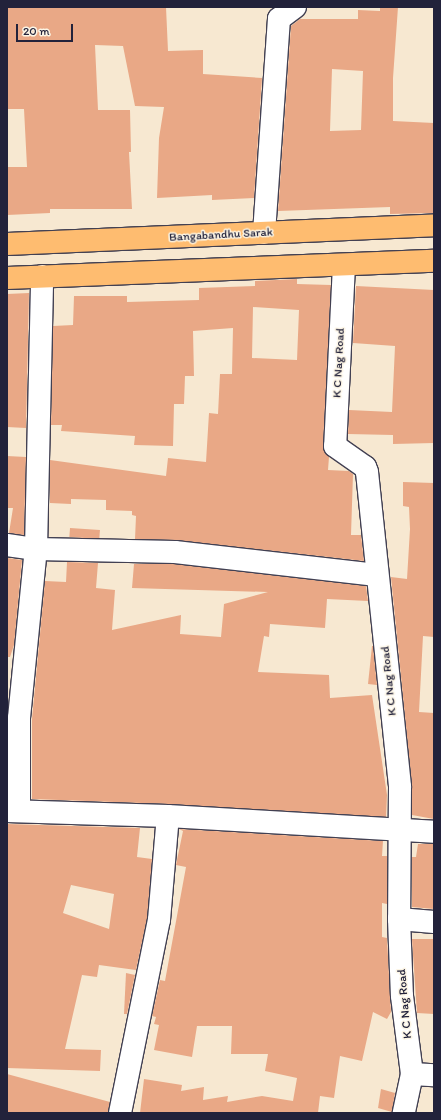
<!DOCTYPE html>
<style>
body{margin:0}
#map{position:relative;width:441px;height:1120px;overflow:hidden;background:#f7e8d1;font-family:Itim,sans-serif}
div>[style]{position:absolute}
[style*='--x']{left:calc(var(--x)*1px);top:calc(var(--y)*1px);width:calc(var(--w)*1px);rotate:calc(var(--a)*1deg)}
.building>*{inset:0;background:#e9a886;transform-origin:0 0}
.roads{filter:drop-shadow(1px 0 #424052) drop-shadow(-1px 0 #424052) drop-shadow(0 1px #424052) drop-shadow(0 -1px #424052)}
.minor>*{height:22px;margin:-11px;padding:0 11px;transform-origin:11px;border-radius:11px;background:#fff}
.major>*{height:22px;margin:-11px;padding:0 11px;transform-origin:11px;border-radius:11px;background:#febc70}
span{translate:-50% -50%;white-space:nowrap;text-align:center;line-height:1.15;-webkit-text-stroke:3px #fcf5e5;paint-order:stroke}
.street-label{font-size:12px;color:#22223b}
.frame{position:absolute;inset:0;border:8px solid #22223b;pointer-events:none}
.scale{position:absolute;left:16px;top:24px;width:57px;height:18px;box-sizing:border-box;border:2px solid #22223b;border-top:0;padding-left:5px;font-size:12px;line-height:14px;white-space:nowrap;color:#22223b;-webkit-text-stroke:3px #fcf5e5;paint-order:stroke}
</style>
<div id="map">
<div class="building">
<div style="clip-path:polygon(7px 7px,166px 7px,168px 51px,203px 50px,203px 74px,262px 78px,254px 198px,212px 200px,212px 195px,157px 198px,159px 138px,164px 107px,135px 106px,123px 46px,95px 45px,98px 110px,130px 110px,131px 152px,129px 152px,132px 209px,50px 209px,50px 213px,7px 215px,7px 167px,27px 167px,24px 109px,7px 109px)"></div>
<div style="clip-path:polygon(evenodd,380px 7px,398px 7px,393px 78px,393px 121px,434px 123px,434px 213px,390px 214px,390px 207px,278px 211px,291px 26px,300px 19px,358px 19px,358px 10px,380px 11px,380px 7px,332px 69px,363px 71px,361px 130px,330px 131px,332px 69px)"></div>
<div style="clip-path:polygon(evenodd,297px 279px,297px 284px,331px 285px,323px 446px,329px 457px,328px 470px,349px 471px,353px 474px,351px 535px,361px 535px,364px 561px,176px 540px,135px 539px,136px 516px,132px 515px,132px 511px,106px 510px,106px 500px,71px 499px,71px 504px,50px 503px,50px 460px,166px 476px,168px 458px,206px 462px,209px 413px,218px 414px,220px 374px,232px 374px,233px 328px,193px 331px,194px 376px,185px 376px,184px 404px,174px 404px,173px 446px,134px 445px,135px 436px,61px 431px,62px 425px,51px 425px,53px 326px,73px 325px,74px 296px,127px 296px,127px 302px,199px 300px,199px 288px,255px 286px,255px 281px,297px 279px,253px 307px,299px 310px,297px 360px,252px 358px,253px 307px)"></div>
<div style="clip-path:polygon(356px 286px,434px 290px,434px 443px,393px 444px,393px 435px,348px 434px,349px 410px,392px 412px,395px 346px,353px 343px)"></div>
<div style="clip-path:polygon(29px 293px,26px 428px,7px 427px,7px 294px)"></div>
<div style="clip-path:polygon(7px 456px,26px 457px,24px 535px,9px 533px,13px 508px,7px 508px)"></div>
<div style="clip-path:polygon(403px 482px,434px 483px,434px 637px,423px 636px,419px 712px,434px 713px,434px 819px,412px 815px,412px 786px,391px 577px,407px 579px,410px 529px,409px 507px,403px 506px)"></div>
<div style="left:70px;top:528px;width:30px;height:9px;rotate:4deg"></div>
<div style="clip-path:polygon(7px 558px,22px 560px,14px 645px,10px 657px,7px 657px)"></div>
<div style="clip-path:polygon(67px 562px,98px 563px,96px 588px,115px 590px,112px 630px,181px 615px,180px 634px,221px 637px,224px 604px,268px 592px,132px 588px,134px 564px,174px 564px,366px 586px,368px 601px,327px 599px,325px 628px,270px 624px,269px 637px,264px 636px,258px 672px,329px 675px,330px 698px,372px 695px,387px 795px,386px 817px,169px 804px,32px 799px,32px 719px,45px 581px,66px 582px)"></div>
<div style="clip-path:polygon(372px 646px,373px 646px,377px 685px,368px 684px)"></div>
<div style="clip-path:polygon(evenodd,7px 824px,140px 828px,137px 857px,152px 859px,147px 918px,136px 970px,99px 965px,97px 977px,82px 975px,65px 1049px,101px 1050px,100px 1071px,7px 1068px,7px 824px,71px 885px,114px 894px,109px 929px,63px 913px,71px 885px)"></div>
<div style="clip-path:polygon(179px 829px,383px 841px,382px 856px,387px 856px,387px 904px,382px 903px,382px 937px,387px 938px,391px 1012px,387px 1019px,373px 1012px,362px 1061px,340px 1056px,334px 1098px,320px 1096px,318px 1113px,140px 1113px,144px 1079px,182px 1085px,181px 1091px,204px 1087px,203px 1100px,228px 1096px,227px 1102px,262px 1096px,293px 1101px,297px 1078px,265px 1071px,268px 1054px,231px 1054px,232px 1026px,197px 1026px,192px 1057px,154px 1050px,159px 1025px,154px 1024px,156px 1017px,152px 1016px,160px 980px,165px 981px,186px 867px,176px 865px,183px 831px)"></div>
<div style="clip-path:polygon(418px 844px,434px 844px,434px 909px,412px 907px,412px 857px,416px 857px)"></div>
<div style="clip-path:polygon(412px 939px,434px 939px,434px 1014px,417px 1013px)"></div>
<div style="clip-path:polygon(126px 973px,135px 975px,127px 1014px,124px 1014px)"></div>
<div style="clip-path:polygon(7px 1074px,110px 1102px,108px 1113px,7px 1113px)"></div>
<div style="clip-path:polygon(381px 1089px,395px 1093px,392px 1112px,378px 1108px)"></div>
</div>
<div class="roads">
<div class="minor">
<div style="--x:264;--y:233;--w:215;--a:-86"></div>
<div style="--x:279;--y:19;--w:20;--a:-37"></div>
<div style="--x:344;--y:265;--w:181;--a:92.8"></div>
<div style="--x:335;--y:446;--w:37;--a:35"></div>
<div style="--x:365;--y:467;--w:5;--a:68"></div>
<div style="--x:367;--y:472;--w:317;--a:84"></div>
<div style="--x:400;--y:787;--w:132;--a:90.4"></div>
<div style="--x:399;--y:919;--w:77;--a:87.8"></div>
<div style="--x:402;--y:996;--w:79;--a:82.7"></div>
<div style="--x:412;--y:1074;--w:40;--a:102"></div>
<div style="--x:7;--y:545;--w:29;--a:8"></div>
<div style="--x:36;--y:549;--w:139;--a:1.2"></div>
<div style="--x:175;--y:552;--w:203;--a:6.5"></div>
<div style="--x:7;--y:811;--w:161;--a:1.8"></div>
<div style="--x:168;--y:816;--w:266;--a:3.4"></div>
<div style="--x:19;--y:811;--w:93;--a:-90"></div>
<div style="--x:19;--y:718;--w:170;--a:-84.3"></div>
<div style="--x:36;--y:549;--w:273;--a:-88.7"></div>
<div style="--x:399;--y:919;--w:35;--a:5"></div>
<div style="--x:412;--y:1074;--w:22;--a:3"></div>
<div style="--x:120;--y:1113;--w:197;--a:-78.6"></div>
<div style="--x:159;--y:920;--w:104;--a:-85.1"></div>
</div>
<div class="major">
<div style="--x:7;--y:244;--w:427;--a:-2.5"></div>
<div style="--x:7;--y:278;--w:427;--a:-2.3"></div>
</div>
</div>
<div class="street-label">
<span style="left:221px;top:235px;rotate:-3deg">Bangabandhu Sarak</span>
<span style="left:339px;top:363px;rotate:-87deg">K C Nag Road</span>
<span style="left:389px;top:681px;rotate:-96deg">K C Nag Road</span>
<span style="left:405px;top:1004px;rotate:-95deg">K C Nag Road</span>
</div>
<div class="frame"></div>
<div class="scale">20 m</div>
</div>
